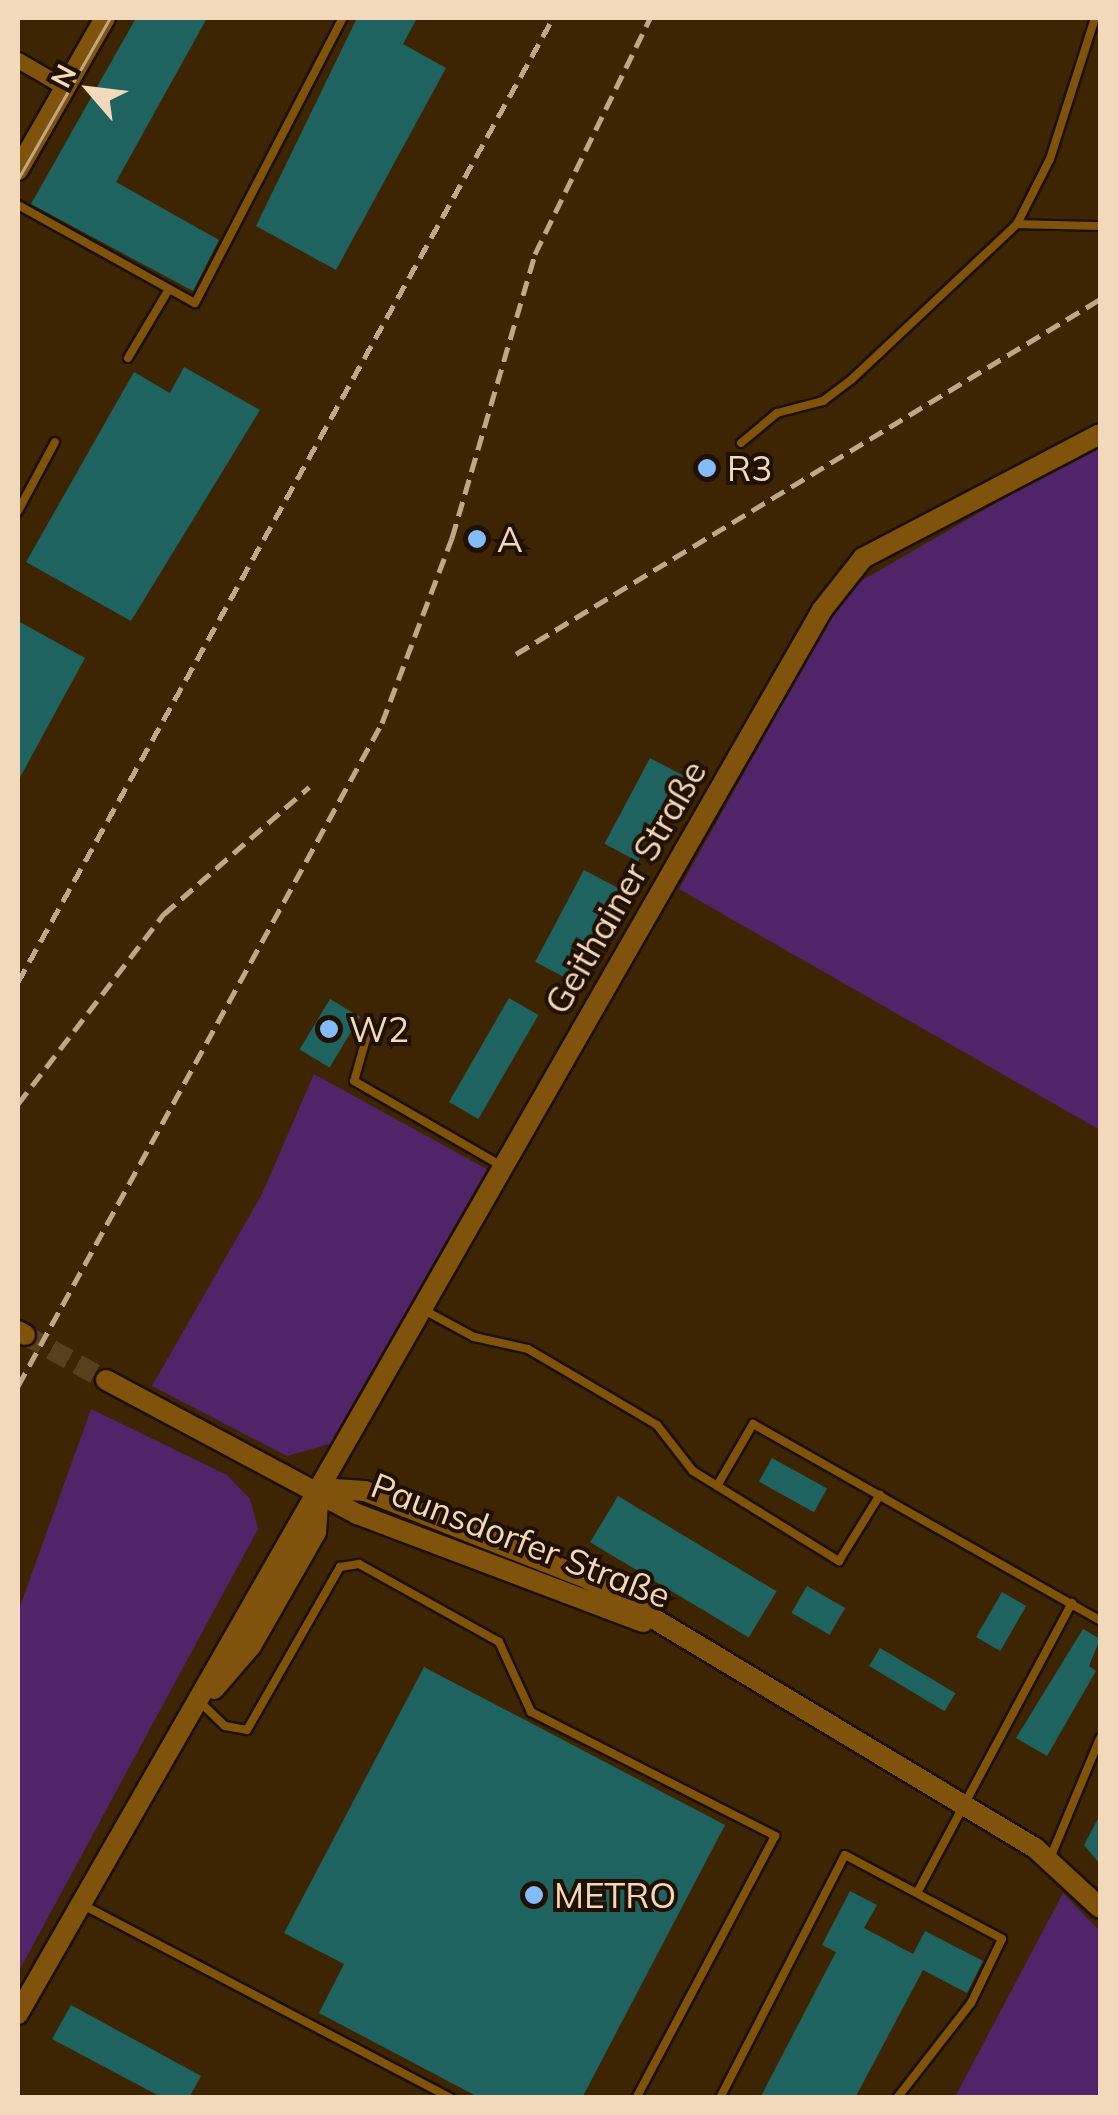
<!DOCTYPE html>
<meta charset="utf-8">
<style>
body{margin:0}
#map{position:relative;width:1118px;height:2115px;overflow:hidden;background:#3d2503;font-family:Mulish,sans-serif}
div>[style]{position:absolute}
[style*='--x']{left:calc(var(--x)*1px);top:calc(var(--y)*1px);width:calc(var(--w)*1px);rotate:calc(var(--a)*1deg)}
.green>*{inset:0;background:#4f2468}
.building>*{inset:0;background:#1e6360;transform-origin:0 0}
.secondary-tunnel>*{height:20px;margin-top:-10px;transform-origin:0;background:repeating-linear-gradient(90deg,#58401f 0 20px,transparent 0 30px)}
.roads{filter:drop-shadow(2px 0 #1e1000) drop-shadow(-2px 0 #1e1000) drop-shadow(0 2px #1e1000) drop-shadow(0 -2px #1e1000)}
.lane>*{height:8px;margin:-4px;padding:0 4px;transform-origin:4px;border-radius:4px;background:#80530c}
.street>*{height:15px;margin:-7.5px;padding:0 7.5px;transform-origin:7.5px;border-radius:7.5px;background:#80530c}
.secondary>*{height:20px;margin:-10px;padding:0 10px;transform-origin:10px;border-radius:10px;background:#80530c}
.tram>*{height:2.5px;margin:-1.25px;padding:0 1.25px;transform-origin:1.25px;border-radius:1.25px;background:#c0a788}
.rail>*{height:5px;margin-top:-2.5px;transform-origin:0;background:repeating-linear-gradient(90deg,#c0a788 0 15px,transparent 0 23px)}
.dots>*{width:28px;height:28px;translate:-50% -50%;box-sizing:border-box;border:5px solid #210f00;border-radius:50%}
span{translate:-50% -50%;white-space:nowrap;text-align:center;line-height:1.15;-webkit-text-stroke:8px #210f00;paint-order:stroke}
.poi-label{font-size:35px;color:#f3d9bb}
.left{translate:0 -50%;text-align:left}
.street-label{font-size:35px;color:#f3d9bb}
.frame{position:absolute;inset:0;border:20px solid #f3d9bb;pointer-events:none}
.north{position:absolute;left:40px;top:40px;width:100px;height:100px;-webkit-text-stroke:8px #210f00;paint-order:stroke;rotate:298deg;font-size:28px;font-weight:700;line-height:40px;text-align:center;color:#f3d9bb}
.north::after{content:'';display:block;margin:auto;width:35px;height:45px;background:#f3d9bb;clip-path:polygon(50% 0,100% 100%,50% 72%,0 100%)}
</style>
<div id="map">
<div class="green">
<div style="clip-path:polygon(1100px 443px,1100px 1130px,679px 889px,847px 589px)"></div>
<div style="clip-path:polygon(314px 1074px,492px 1172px,336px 1442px,287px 1456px,152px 1386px,262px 1194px)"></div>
<div style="clip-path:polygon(91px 1409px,227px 1475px,250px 1499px,258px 1529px,18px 1973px,18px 1612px)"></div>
<div style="clip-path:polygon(1063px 1893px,1100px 1931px,1100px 2097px,955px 2097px)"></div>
</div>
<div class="building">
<div style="clip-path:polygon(136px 18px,207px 18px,116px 182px,219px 240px,193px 291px,31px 204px)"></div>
<div style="clip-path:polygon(357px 18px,417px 18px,403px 44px,446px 68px,336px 270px,256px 226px)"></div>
<div style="clip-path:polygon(184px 367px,260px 410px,131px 621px,26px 562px,134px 372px,170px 393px)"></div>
<div style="clip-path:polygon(18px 621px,85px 658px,18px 781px)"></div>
<div style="left:650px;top:758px;width:38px;height:97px;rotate:28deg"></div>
<div style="left:584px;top:870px;width:40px;height:104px;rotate:28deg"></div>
<div style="left:509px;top:998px;width:34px;height:120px;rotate:30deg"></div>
<div style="left:330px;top:999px;width:35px;height:59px;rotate:31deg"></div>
<div style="left:772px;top:1458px;width:63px;height:27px;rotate:29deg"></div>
<div style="left:618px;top:1496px;width:185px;height:54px;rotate:31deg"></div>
<div style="left:807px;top:1586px;width:44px;height:31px;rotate:30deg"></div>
<div style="left:1002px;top:1592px;width:28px;height:52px;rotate:30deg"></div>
<div style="clip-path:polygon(1083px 1629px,1100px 1639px,1089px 1666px,1096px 1671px,1047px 1756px,1016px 1738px)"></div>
<div style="left:880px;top:1648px;width:88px;height:21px;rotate:31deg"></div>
<div style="clip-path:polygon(424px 1667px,725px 1825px,582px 2098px,480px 2098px,319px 2013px,344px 1964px,284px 1933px)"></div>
<div style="clip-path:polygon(1100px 1815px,1100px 1864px,1084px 1845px)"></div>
<div style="clip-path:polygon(850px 1891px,877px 1905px,864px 1928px,913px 1954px,925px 1931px,983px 1961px,967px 1993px,923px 1970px,855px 2098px,760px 2098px,836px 1952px,822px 1945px)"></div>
<div style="clip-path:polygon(71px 2005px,201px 2076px,189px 2098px,163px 2098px,52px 2039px)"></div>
</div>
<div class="secondary-tunnel">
<div style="--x:25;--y:1335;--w:93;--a:29.1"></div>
</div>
<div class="roads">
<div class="lane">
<div style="--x:18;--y:205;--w:202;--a:29"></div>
<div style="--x:195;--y:303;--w:321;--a:-62.6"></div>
<div style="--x:1017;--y:224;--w:73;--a:-63.1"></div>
<div style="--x:1050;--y:159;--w:148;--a:-72.3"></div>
<div style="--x:128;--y:358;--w:80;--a:-59.3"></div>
<div style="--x:741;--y:443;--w:47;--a:-39.8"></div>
<div style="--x:777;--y:413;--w:48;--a:-14.6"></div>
<div style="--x:823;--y:401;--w:36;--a:-37"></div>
<div style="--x:852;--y:379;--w:226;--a:-43.2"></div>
<div style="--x:1017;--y:224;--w:83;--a:1.4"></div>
<div style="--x:18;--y:511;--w:78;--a:-61.8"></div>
<div style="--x:370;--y:1025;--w:58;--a:105.9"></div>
<div style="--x:354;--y:1081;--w:171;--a:29.9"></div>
<div style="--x:424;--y:1310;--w:57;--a:28.4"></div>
<div style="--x:474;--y:1337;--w:55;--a:12.5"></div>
<div style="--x:528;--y:1349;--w:150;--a:30.5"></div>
<div style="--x:657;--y:1425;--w:58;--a:52"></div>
<div style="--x:693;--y:1471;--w:172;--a:31.7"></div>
<div style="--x:839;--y:1561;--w:78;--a:-58.2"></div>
<div style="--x:717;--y:1486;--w:72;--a:-59.9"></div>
<div style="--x:753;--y:1424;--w:399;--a:29.5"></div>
<div style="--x:201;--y:1703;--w:33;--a:44"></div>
<div style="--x:225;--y:1726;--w:22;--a:10"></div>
<div style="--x:247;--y:1730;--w:188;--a:-60.3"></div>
<div style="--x:340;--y:1567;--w:19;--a:-9"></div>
<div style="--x:359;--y:1564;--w:160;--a:29.1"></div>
<div style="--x:499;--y:1642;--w:77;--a:65.4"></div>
<div style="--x:531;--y:1712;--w:274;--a:26.9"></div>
<div style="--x:775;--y:1836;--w:297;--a:117.9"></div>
<div style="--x:1051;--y:1856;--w:128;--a:-67.4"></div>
<div style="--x:917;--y:1893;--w:329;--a:-61.9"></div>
<div style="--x:83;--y:1905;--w:415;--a:27.7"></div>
<div style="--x:720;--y:2098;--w:273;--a:-62.8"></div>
<div style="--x:845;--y:1855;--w:178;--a:28.1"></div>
<div style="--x:1002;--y:1939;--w:71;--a:115.8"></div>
<div style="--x:971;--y:2003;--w:120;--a:127.9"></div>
</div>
<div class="street">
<div style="--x:18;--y:60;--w:56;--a:30.3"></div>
</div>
<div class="secondary">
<div style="--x:18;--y:170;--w:175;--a:-60.2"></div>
<div style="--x:18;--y:1331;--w:8;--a:30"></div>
<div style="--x:106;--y:1380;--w:285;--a:28.1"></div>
<div style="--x:357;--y:1514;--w:306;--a:20.7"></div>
<div style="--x:319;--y:1488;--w:46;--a:3.7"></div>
<div style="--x:365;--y:1491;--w:240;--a:21.5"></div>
<div style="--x:588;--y:1579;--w:522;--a:31.04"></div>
<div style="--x:1035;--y:1848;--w:88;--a:42.7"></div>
<div style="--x:214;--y:1689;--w:57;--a:-49.3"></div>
<div style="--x:251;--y:1646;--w:131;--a:-60.3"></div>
<div style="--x:316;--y:1532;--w:44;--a:-86.1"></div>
<div style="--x:18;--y:2014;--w:1618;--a:-60.2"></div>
<div style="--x:822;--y:610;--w:66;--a:-51.7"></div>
<div style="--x:863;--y:558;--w:267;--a:-27.6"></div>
</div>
</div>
<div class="tram">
<div style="--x:18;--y:179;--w:185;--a:-60.3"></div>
</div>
<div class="rail">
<div style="--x:516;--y:654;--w:683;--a:-31.29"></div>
<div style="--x:18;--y:982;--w:1103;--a:-60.97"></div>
<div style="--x:18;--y:1104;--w:240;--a:-52.5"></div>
<div style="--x:164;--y:914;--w:193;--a:-41.2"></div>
<div style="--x:18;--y:1386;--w:756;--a:-61.23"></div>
<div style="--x:382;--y:723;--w:198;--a:-69.3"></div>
<div style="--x:452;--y:538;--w:296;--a:-73.7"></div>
<div style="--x:535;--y:254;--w:263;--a:-64"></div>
</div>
<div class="dots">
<div style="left:707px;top:468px;background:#82bcfa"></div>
<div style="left:477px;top:539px;background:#82bcfa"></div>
<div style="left:329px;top:1029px;background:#82bcfa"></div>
<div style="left:534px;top:1895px;background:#82bcfa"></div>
</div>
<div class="poi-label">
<span class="left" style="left:727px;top:468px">R3</span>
<span class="left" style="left:497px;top:539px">A</span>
<span class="left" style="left:349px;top:1029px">W2</span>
<span class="left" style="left:554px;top:1895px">METRO</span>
</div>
<div class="street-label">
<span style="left:625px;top:887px;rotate:-60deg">Geithainer Straße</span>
<span style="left:521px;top:1540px;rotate:21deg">Paunsdorfer Straße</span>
</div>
<div class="frame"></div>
<div class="north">N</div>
</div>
